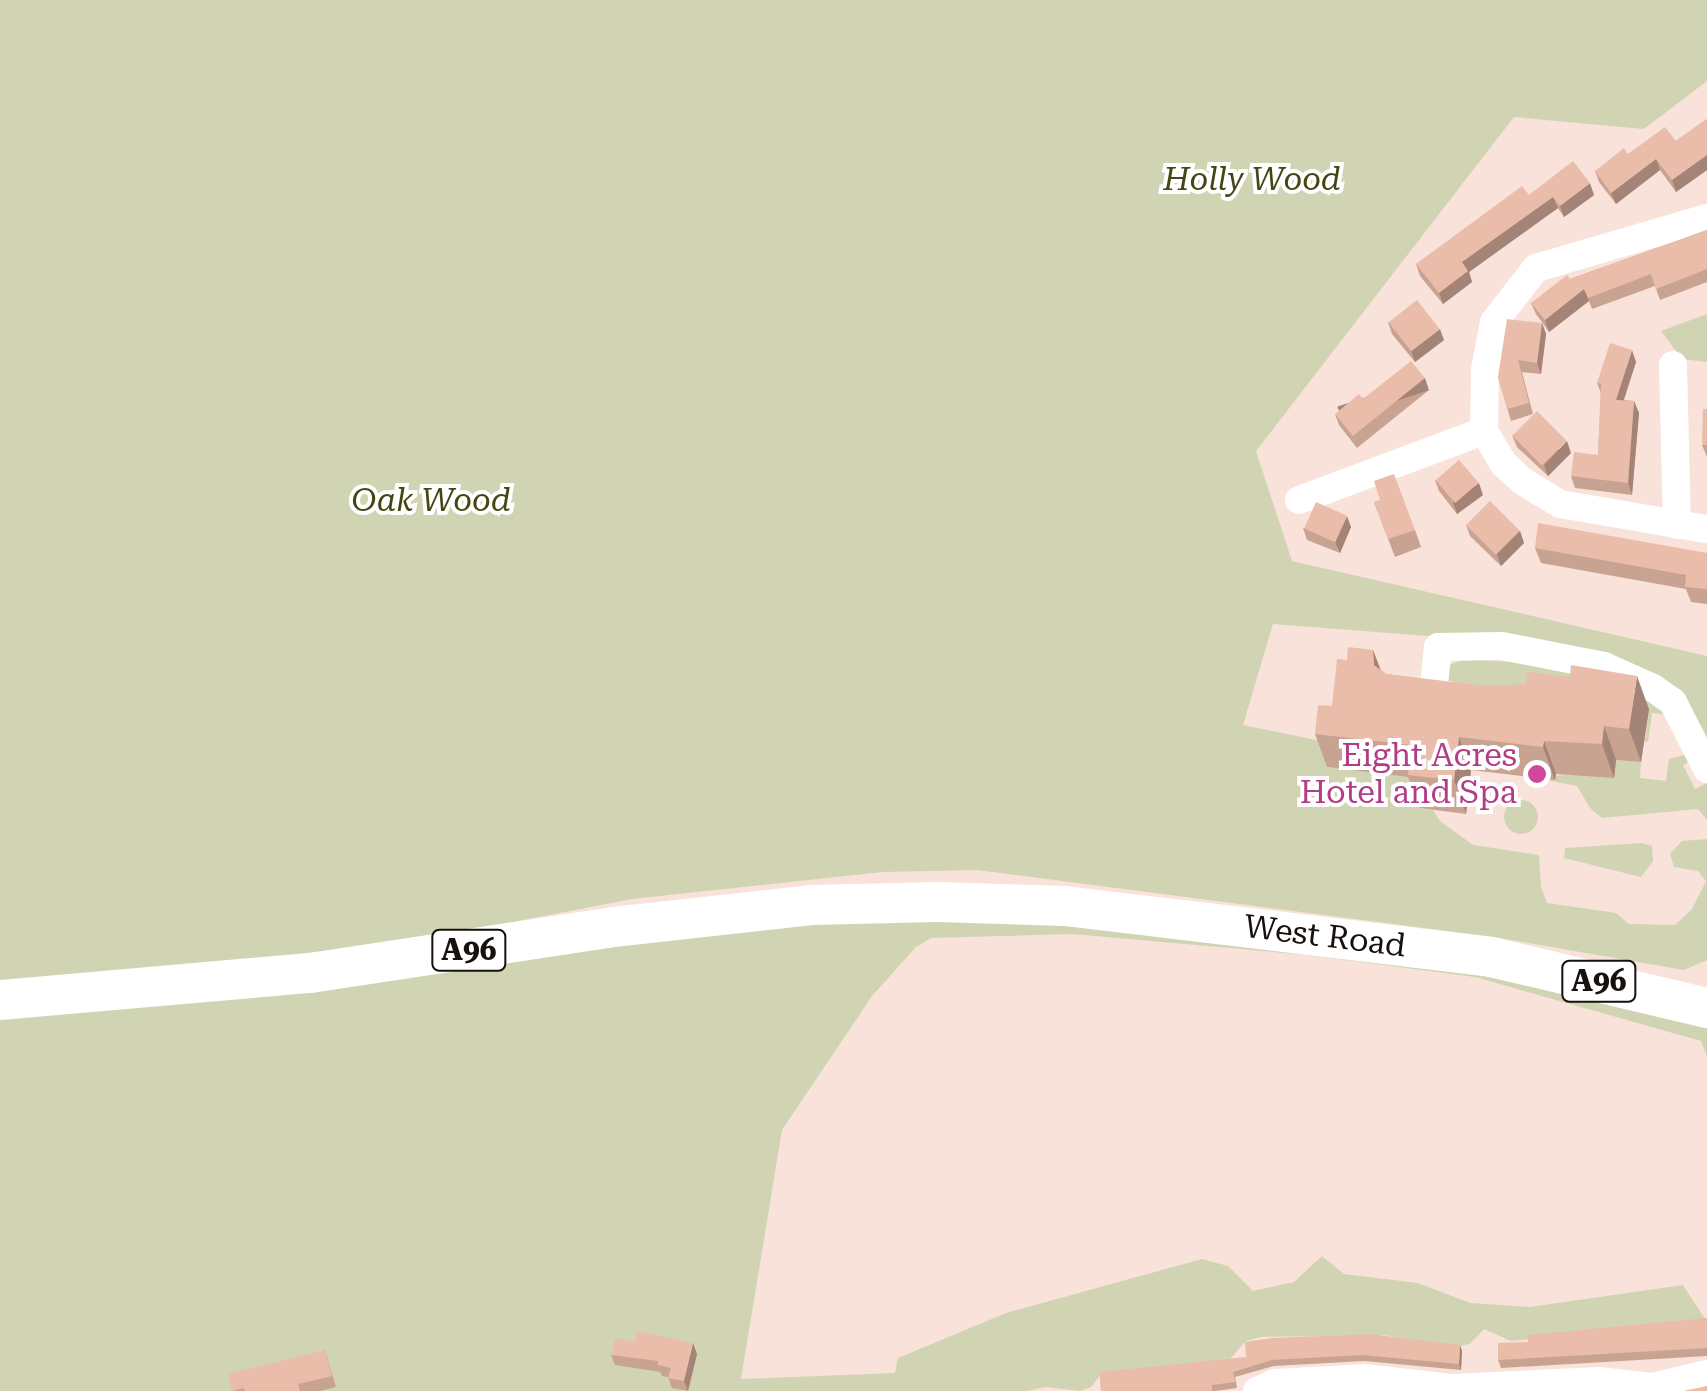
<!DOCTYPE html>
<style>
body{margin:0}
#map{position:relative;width:1707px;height:1391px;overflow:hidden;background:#f8e2d9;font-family:"Roboto Serif",serif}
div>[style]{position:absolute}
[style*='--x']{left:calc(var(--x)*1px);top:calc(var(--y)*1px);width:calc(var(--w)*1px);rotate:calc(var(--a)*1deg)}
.green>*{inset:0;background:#d1d4b2}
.round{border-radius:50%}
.minor>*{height:28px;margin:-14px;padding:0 14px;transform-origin:14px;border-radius:14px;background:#fff}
.highway>*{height:40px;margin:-20px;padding:0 20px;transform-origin:20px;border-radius:20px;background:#fff}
.wall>*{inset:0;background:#c9a392}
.shaded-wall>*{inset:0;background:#a48477;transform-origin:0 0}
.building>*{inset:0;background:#eabdaa;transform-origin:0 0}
.dots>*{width:28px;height:28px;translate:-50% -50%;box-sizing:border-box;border:5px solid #fff;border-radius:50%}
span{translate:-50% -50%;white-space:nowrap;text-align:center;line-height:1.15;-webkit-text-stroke:8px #fff;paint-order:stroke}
.shield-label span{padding:2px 8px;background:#fff;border:2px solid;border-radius:8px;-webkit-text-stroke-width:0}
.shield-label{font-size:30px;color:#17100d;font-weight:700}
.park-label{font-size:32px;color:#444613;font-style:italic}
.hotel-label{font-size:32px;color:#b23c85}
.right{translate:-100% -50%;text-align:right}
.street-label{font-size:32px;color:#17100d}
</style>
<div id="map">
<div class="green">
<div style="clip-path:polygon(0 0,1707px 0,1707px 81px,1644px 129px,1514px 117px,1256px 451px,1292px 561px,1707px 656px,1707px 755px,1675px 694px,1453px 638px,1273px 624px,1243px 725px,1330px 743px,1327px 767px,1427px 779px,1420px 808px,1433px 810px,1440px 821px,1473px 845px,1539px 855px,1541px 887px,1547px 903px,1616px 913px,1629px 924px,1675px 925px,1692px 909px,1706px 881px,1698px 871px,1674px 867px,1670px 854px,1682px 841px,1707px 839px,1707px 960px,1684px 970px,1494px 937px,977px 870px,883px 872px,632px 899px,441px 936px,106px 979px,0 987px)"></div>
<div style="clip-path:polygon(1707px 314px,1707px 362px,1682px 359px,1661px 331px)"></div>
<div style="clip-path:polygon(1463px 659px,1586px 667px,1660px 699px,1674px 715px,1652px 713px,1648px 742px,1638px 741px,1638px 737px,1646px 737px,1649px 707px,1443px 688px,1446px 667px)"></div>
<div style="clip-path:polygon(1691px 753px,1694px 759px,1683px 765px,1695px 789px,1707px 783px,1707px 820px,1698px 809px,1602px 818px,1590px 808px,1577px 786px,1536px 778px,1579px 773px,1613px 777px,1616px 760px,1641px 762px,1640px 778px,1666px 781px,1669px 759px)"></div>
<div class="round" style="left:1504px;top:800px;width:34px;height:34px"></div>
<div style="clip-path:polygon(1642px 843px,1652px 846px,1653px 861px,1641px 877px,1564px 858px,1565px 848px)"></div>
<div style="clip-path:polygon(935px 912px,1479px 966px,1707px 1027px,1707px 1056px,1701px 1041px,1475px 977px,1307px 955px,1072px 934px,931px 938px,916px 947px,872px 996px,782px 1130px,741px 1379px,895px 1373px,898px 1358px,1006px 1313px,1202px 1259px,1228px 1266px,1253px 1291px,1294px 1282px,1322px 1256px,1344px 1274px,1418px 1283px,1470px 1303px,1530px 1307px,1683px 1285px,1707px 1322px,1511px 1341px,1484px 1329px,1470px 1344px,1456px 1346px,1383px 1335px,1260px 1337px,1246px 1341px,1230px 1359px,1102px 1373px,1091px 1387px,1080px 1391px,1045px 1387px,1027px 1391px,0 1391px,0 1019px,110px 1006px,277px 996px,616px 943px)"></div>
</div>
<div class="minor">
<div style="--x:1707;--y:218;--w:178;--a:163.7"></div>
<div style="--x:1536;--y:268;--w:68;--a:127.9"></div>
<div style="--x:1494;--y:322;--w:49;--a:100.6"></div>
<div style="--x:1485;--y:370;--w:61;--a:90.9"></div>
<div style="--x:1484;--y:431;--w:39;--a:59"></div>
<div style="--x:1504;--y:464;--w:25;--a:43"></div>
<div style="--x:1522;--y:481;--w:44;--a:31.2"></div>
<div style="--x:1560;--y:504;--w:149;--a:9.7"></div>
<div style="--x:1673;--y:365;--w:160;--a:88.6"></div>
<div style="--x:1299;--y:500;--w:197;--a:-20.5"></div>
<div style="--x:1454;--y:696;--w:21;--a:-172"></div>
<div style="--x:1433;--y:693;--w:46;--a:-83.8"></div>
<div style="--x:1438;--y:647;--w:64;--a:-0.9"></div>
<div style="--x:1502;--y:646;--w:104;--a:11.1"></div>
<div style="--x:1604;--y:666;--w:54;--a:24.2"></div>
<div style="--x:1653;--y:688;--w:24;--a:35"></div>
<div style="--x:1673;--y:702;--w:75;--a:63.1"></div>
<div style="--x:1257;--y:1391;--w:20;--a:-24"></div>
<div style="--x:1275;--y:1383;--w:90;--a:-3.2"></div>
<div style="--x:1365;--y:1378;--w:88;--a:6.6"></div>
<div style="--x:1452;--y:1388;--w:147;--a:-2.7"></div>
<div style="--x:1599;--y:1381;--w:53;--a:6.5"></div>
<div style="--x:1635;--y:1391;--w:74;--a:-13.3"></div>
</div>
<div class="highway">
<div style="--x:0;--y:1000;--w:311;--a:-5"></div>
<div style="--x:310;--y:973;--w:306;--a:-8.6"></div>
<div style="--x:613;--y:927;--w:200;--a:-6.3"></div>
<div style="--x:812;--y:905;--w:125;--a:-1.4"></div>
<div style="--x:937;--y:902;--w:128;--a:1.8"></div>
<div style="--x:1065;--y:906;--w:429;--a:6.8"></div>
<div style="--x:1491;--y:957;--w:222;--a:13.3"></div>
</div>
<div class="wall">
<div style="clip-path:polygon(1707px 119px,1707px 170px,1676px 192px,1660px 170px,1616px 204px,1599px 182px,1595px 171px,1628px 154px,1676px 141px)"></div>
<div style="clip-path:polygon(1529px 195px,1594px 195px,1564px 217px,1558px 208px,1469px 272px,1472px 282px,1443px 304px,1420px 276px,1416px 264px)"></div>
<div style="clip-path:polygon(1707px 230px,1707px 282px,1660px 300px,1655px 286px,1592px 309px,1589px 301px,1549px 332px,1536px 314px,1531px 303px,1570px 279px)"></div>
<div style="clip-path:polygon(1388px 322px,1444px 340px,1415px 362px,1392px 334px)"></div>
<div style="clip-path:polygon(1542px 323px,1546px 334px,1541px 374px,1522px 372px,1533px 414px,1511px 421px,1498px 377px)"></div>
<div style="clip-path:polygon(1636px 362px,1624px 400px,1634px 401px,1639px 413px,1632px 495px,1575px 488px,1571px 476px,1598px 455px,1601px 393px,1597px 383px)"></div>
<div style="clip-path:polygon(1429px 390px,1357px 448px,1339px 425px,1335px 414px)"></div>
<div style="clip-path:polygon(1707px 409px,1707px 457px,1702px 445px)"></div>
<div style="clip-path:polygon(1512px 435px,1571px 453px,1548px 476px,1517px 447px)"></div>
<div style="clip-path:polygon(1435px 480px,1483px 495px,1457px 514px,1439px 491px)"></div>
<div style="clip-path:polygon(1374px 502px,1415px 530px,1421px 547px,1395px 557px)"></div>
<div style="clip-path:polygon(1466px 525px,1520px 531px,1524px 543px,1501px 566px,1470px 536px)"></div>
<div style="clip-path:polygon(1351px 527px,1340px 553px,1307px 540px,1303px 528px)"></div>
<div style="clip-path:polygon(1535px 548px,1707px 553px,1707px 604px,1691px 602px,1686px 589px,1541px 563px)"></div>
<div style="clip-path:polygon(1373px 650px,1381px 670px,1386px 674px,1649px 709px,1641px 762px,1616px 760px,1614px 778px,1556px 774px,1555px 780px,1471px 770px,1466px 814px,1420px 808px,1408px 777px,1327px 767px,1315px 734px,1332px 706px,1347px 660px)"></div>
<div style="clip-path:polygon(1707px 1318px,1707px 1356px,1501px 1368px,1498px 1360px,1528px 1342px)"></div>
<div style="clip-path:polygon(1460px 1345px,1462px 1351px,1461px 1370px,1364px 1361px,1274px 1366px,1235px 1377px,1237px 1388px,1215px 1391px,1101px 1391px,1100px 1372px)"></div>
<div style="clip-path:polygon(325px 1350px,336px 1387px,320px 1391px,232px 1391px)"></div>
<div style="clip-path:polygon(697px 1354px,688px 1391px,672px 1388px,668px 1377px,662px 1376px,660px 1372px,615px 1365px,611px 1355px)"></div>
</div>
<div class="shaded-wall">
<div style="clip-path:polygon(1707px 155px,1707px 170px,1676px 192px,1672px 180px)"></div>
<div style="clip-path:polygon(1656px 159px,1660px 170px,1616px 204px,1611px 193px)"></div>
<div style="clip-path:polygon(1590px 183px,1594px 195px,1564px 217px,1560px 206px)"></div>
<div style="clip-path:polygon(1553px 197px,1558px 208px,1469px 272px,1472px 282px,1443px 304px,1439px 293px,1462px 262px)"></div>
<div style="clip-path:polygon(1584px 289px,1589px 301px,1549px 332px,1545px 320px)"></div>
<div style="clip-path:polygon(1542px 323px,1546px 334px,1541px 374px,1537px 363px)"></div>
<div style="clip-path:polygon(1440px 329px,1444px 340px,1415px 362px,1411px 351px)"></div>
<div style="clip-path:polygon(1632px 350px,1636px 362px,1620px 411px,1616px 400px)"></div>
<div style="left:1425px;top:378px;width:13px;height:92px;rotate:72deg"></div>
<div style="clip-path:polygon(1634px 401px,1639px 413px,1632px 495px,1628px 483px)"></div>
<div style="clip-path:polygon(1567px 441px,1571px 453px,1548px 476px,1544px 465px)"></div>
<div style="clip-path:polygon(1479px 483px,1483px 495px,1457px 514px,1453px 502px)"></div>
<div style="clip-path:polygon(1347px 516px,1351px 527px,1340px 553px,1335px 542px)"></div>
<div style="clip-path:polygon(1520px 531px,1524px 543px,1501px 566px,1497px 554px)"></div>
<div style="clip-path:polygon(1373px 650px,1385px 683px,1374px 665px)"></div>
<div style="clip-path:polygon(1637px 676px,1649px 709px,1641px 762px,1629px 729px)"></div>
<div style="clip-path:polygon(1604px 726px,1616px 760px,1614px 778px,1602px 744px)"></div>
<div style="clip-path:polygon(1459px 737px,1471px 770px,1466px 814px,1454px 780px)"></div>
<div style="clip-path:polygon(1544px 741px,1556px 774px,1555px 780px,1543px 747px)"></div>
<div style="clip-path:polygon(693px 1343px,697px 1354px,688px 1391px,684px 1381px)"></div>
<div style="clip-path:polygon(1460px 1345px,1462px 1351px,1461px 1370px,1459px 1364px)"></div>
</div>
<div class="building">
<div style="clip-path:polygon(1707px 119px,1707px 155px,1672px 180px,1656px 159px,1611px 193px,1595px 171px,1624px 148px,1628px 154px,1665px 127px,1676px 141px)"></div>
<div style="clip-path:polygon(1573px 161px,1590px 183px,1560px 206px,1553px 197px,1462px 262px,1468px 271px,1439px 293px,1416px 264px,1522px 186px,1529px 195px)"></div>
<div style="clip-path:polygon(1707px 230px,1707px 269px,1656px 289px,1651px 274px,1588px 298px,1584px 289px,1545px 320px,1531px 303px,1567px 275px,1570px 279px)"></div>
<div style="left:1417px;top:300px;width:37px;height:36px;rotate:52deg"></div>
<div style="clip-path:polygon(1507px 319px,1542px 323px,1537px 363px,1518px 360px,1529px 403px,1507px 409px,1498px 377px)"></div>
<div style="clip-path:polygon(1610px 343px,1632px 350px,1616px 400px,1634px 401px,1628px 483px,1571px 476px,1574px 452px,1598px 455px,1601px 384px,1597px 383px)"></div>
<div style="clip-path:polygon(1411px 361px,1425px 378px,1353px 436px,1335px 414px,1359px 394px,1363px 399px)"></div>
<div style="clip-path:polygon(1703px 409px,1707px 409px,1707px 445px,1702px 445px)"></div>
<div style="left:1537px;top:411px;width:42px;height:35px;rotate:45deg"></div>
<div style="left:1459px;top:460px;width:30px;height:31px;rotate:49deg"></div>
<div style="clip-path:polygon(1394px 474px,1415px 530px,1388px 539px,1374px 502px,1380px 500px,1374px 481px)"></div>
<div style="left:1490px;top:501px;width:42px;height:34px;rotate:45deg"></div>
<div style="left:1316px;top:502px;width:34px;height:29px;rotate:24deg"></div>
<div style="clip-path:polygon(1538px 523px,1707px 553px,1707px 589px,1685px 587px,1686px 575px,1535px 548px)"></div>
<div style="clip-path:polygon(1348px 647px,1373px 650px,1374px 665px,1386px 674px,1487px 686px,1526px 684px,1528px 672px,1570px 677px,1571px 665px,1637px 676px,1629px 729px,1604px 726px,1602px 744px,1544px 741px,1543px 747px,1459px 737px,1454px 780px,1408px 775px,1411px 745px,1315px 734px,1318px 705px,1332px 706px,1337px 659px,1347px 660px)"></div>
<div style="clip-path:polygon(1707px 1318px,1707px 1348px,1498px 1360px,1498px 1343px,1528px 1342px,1528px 1335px)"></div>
<div style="clip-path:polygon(637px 1331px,693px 1343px,684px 1381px,668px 1378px,671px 1368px,658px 1365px,658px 1361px,611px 1355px,615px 1338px,635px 1342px)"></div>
<div style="clip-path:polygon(1370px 1334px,1460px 1345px,1459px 1364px,1362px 1355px,1272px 1360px,1233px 1372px,1235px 1382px,1212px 1385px,1212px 1391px,1101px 1391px,1100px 1372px,1246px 1357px,1245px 1342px,1272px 1338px)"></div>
<div style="clip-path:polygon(325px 1350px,332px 1376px,298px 1384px,300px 1391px,245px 1391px,244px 1388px,232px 1391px,228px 1374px)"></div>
<div style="clip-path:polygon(1707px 1386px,1707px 1391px,1683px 1391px)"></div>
</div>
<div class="dots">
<div style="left:1537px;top:774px;background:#d1479c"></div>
</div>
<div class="shield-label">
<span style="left:469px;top:950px">A96</span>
<span style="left:1599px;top:981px">A96</span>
</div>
<div class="park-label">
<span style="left:1252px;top:179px">Holly Wood</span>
<span style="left:431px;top:500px">Oak Wood</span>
</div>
<div class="hotel-label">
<span class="right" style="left:1517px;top:774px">Eight Acres<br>Hotel and Spa</span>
</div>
<div class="street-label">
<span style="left:1325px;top:936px;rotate:7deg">West Road</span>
</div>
</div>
